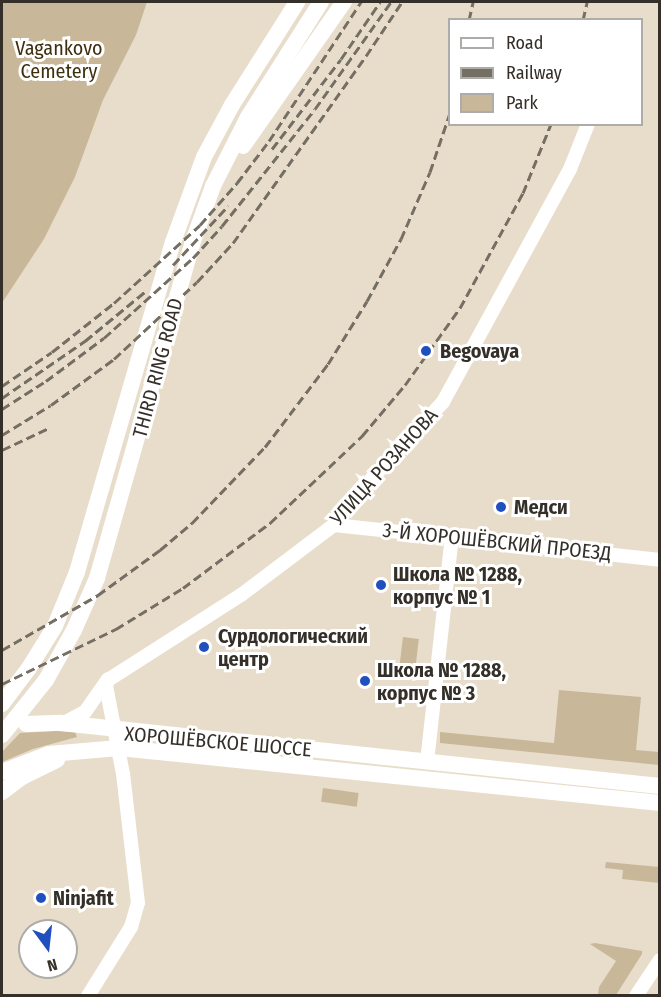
<!DOCTYPE html>
<meta charset="utf-8">
<style>
body{margin:0}
#map{position:relative;width:661px;height:997px;overflow:hidden;background:#e8ddca;font-family:"Fira Sans Condensed",sans-serif}
div>[style]{position:absolute}
[style*='--x']{left:calc(var(--x)*1px);top:calc(var(--y)*1px);width:calc(var(--w)*1px);rotate:calc(var(--a)*1deg)}
.green>*{inset:0;background:#c8b899;transform-origin:0 0}
.minor>*{height:14px;margin:-7px;padding:0 7px;transform-origin:7px;border-radius:7px;background:#fff}
.major>*{height:16px;margin:-8px;padding:0 8px;transform-origin:8px;border-radius:8px;background:#fff}
.rail>*{height:3px;margin-top:-1.5px;transform-origin:0;background:repeating-linear-gradient(90deg,#746e63 0 9px,transparent 0 13.5px)}
.dots>*{width:16px;height:16px;translate:-50% -50%;box-sizing:border-box;border:3px solid #fff;border-radius:50%}
span{translate:-50% -50%;white-space:nowrap;text-align:center;line-height:1.15;-webkit-text-stroke:6px #fff;paint-order:stroke}
.park-label{font-size:20px;color:#3f2f0f}
.poi-label{font-size:20px;color:#343029;font-weight:700}
.left{translate:0 -50%;text-align:left}
.street-label{font-size:20px;color:#343029}
.frame{position:absolute;inset:0;border:3px solid #343029;pointer-events:none}
.legend{position:absolute;left:448px;top:18px;width:195px;height:108px;box-sizing:border-box;background:#fff;border:2px solid #aeaca9;margin:0;padding:8px 10px;list-style:none;font-size:18px;color:#343029}
.legend li{display:flex;align-items:center;gap:12px;height:30px}
.legend b{width:30px;border:2px solid #aeaca9}
.north{position:absolute;left:18px;top:919px;width:60px;height:60px;box-sizing:border-box;background:#fff;border:2px solid #aeaca9;border-radius:50%;rotate:165deg;font-size:16px;font-weight:700;line-height:24px;text-align:center;color:#343029}
.north::after{content:'';display:block;margin:auto;width:21px;height:27px;background:#2050bd;clip-path:polygon(50% 0,100% 100%,50% 72%,0 100%)}
</style>
<div id="map">
<div class="green">
<div style="clip-path:polygon(2px 2px,147px 2px,136px 35px,103px 100px,75px 177px,44px 239px,2px 303px)"></div>
<div style="left:403px;top:637px;width:16px;height:32px;rotate:7deg"></div>
<div style="clip-path:polygon(559px 690px,641px 697px,636px 750px,659px 752px,659px 765px,440px 743px,440px 732px,554px 743px)"></div>
<div style="clip-path:polygon(55px 731px,75px 732px,77px 737px,33px 749px,2px 762px,2px 752px,20px 733px)"></div>
<div style="left:323px;top:788px;width:36px;height:14px;rotate:8deg"></div>
<div style="clip-path:polygon(606px 862px,659px 867px,659px 883px,622px 879px,623px 870px,605px 868px)"></div>
<div style="clip-path:polygon(595px 943px,642px 951px,642px 954px,616px 995px,598px 995px,599px 987px,616px 961px,590px 944px)"></div>
</div>
<div class="minor">
<div style="--x:334;--y:525;--w:328;--a:6.1"></div>
<div style="--x:64;--y:723;--w:24;--a:-28"></div>
<div style="--x:85;--y:712;--w:40;--a:-55.1"></div>
<div style="--x:427;--y:762;--w:226;--a:-83.7"></div>
<div style="--x:88;--y:996;--w:81;--a:-58.1"></div>
<div style="--x:131;--y:927;--w:25;--a:-74"></div>
<div style="--x:138;--y:903;--w:130;--a:-96.6"></div>
<div style="--x:123;--y:774;--w:90;--a:-100.9"></div>
<div style="--x:106;--y:686;--w:6;--a:-72"></div>
<div style="--x:108;--y:680;--w:158;--a:-32.6"></div>
<div style="--x:241;--y:595;--w:116;--a:-37"></div>
<div style="--x:334;--y:525;--w:24;--a:-57"></div>
<div style="--x:347;--y:505;--w:141;--a:-47"></div>
<div style="--x:443;--y:402;--w:265;--a:-61.4"></div>
<div style="--x:570;--y:169;--w:48;--a:-68.2"></div>
<div style="--x:636;--y:996;--w:43;--a:-56.3"></div>
</div>
<div class="major">
<div style="--x:243;--y:146;--w:176;--a:-55"></div>
<div style="--x:2;--y:704;--w:45;--a:-53.1"></div>
<div style="--x:29;--y:668;--w:49;--a:-58.2"></div>
<div style="--x:55;--y:626;--w:58;--a:-67.8"></div>
<div style="--x:77;--y:572;--w:344;--a:-73.8"></div>
<div style="--x:173;--y:242;--w:90;--a:-70"></div>
<div style="--x:204;--y:157;--w:59;--a:-61.7"></div>
<div style="--x:232;--y:105;--w:122;--a:-57.7"></div>
<div style="--x:26;--y:724;--w:35;--a:-2"></div>
<div style="--x:61;--y:723;--w:602;--a:6"></div>
<div style="--x:2;--y:735;--w:70;--a:-51.3"></div>
<div style="--x:46;--y:680;--w:57;--a:-60.8"></div>
<div style="--x:74;--y:630;--w:57;--a:-66.1"></div>
<div style="--x:97;--y:578;--w:347;--a:-74.1"></div>
<div style="--x:192;--y:244;--w:62;--a:-70.1"></div>
<div style="--x:213;--y:186;--w:77;--a:-63.1"></div>
<div style="--x:248;--y:117;--w:136;--a:-57.6"></div>
<div style="--x:2;--y:772;--w:50;--a:-21"></div>
<div style="--x:49;--y:754;--w:70;--a:-4.9"></div>
<div style="--x:119;--y:748;--w:544;--a:5.8"></div>
<div style="--x:2;--y:792;--w:25;--a:-37"></div>
<div style="--x:22;--y:777;--w:39;--a:-26"></div>
</div>
<div class="rail">
<div style="--x:469;--y:20;--w:18;--a:-77"></div>
<div style="--x:583;--y:20;--w:18;--a:-77"></div>
<div style="--x:272;--y:149;--w:113;--a:-52.5"></div>
<div style="--x:341;--y:59;--w:69;--a:-55.6"></div>
<div style="--x:173;--y:265;--w:81;--a:-47"></div>
<div style="--x:2;--y:386;--w:60;--a:-34.2"></div>
<div style="--x:52;--y:352;--w:79;--a:-38.3"></div>
<div style="--x:114;--y:303;--w:116;--a:-42.2"></div>
<div style="--x:200;--y:225;--w:56;--a:-48.6"></div>
<div style="--x:237;--y:183;--w:53;--a:-52.7"></div>
<div style="--x:269;--y:141;--w:167;--a:-56.5"></div>
<div style="--x:2;--y:398;--w:101;--a:-34.5"></div>
<div style="--x:85;--y:341;--w:80;--a:-39.4"></div>
<div style="--x:2;--y:409;--w:52;--a:-32.5"></div>
<div style="--x:46;--y:381;--w:72;--a:-36.6"></div>
<div style="--x:104;--y:338;--w:120;--a:-42"></div>
<div style="--x:193;--y:258;--w:43;--a:-47.8"></div>
<div style="--x:222;--y:226;--w:149;--a:-51.5"></div>
<div style="--x:315;--y:109;--w:131;--a:-54.6"></div>
<div style="--x:2;--y:435;--w:57;--a:-31.5"></div>
<div style="--x:51;--y:405;--w:78;--a:-36.1"></div>
<div style="--x:114;--y:359;--w:113;--a:-42.9"></div>
<div style="--x:197;--y:282;--w:53;--a:-47.3"></div>
<div style="--x:233;--y:243;--w:229;--a:-54.6"></div>
<div style="--x:366;--y:56;--w:65;--a:-56.3"></div>
<div style="--x:2;--y:450;--w:52;--a:-25.1"></div>
<div style="--x:2;--y:650;--w:111;--a:-29.8"></div>
<div style="--x:98;--y:595;--w:77;--a:-36"></div>
<div style="--x:160;--y:550;--w:42;--a:-40.2"></div>
<div style="--x:192;--y:523;--w:105;--a:-46.2"></div>
<div style="--x:265;--y:447;--w:104;--a:-52.8"></div>
<div style="--x:328;--y:364;--w:74;--a:-58.2"></div>
<div style="--x:367;--y:301;--w:71;--a:-61.3"></div>
<div style="--x:401;--y:239;--w:73;--a:-66.6"></div>
<div style="--x:430;--y:172;--w:62;--a:-71.3"></div>
<div style="--x:2;--y:684;--w:127;--a:-25.8"></div>
<div style="--x:116;--y:629;--w:79;--a:-31.5"></div>
<div style="--x:183;--y:588;--w:109;--a:-36.8"></div>
<div style="--x:270;--y:523;--w:127;--a:-43.4"></div>
<div style="--x:362;--y:436;--w:67;--a:-49.9"></div>
<div style="--x:405;--y:385;--w:95;--a:-54.5"></div>
<div style="--x:460;--y:308;--w:131;--a:-61.3"></div>
<div style="--x:523;--y:193;--w:74;--a:-67.9"></div>
</div>
<div class="dots">
<div style="left:426px;top:351px;background:#2050bd"></div>
<div style="left:501px;top:507px;background:#2050bd"></div>
<div style="left:381px;top:585px;background:#2050bd"></div>
<div style="left:204px;top:647px;background:#2050bd"></div>
<div style="left:365px;top:681px;background:#2050bd"></div>
<div style="left:41px;top:898px;background:#2050bd"></div>
</div>
<div class="park-label">
<span style="left:59px;top:60px">Vagankovo<br>Cemetery</span>
</div>
<div class="poi-label">
<span class="left" style="left:440px;top:351px">Begovaya</span>
<span class="left" style="left:514px;top:507px">Медси</span>
<span class="left" style="left:393px;top:586px">Школа № 1288,<br>корпус № 1</span>
<span class="left" style="left:218px;top:648px">Сурдологический<br>центр</span>
<span class="left" style="left:377px;top:682px">Школа № 1288,<br>корпус № 3</span>
<span class="left" style="left:53px;top:898px">Ninjafit</span>
</div>
<div class="street-label">
<span style="left:158px;top:368px;rotate:-75deg">THIRD RING ROAD</span>
<span style="left:384px;top:467px;rotate:-48deg">УЛИЦА РОЗАНОВА</span>
<span style="left:497px;top:542px;rotate:6deg">3-Й ХОРОШЁВСКИЙ ПРОЕЗД</span>
<span style="left:218px;top:742px;rotate:5deg">ХОРОШЁВСКОЕ ШОССЕ</span>
</div>
<div class="frame"></div>
<ul class="legend">
<li><b style="height:8px;background:#fff"></b>Road</li>
<li><b style="height:8px;background:#746e63"></b>Railway</li>
<li><b style="height:16px;background:#c8b899"></b>Park</li>
</ul>
<div class="north">N</div>
</div>
